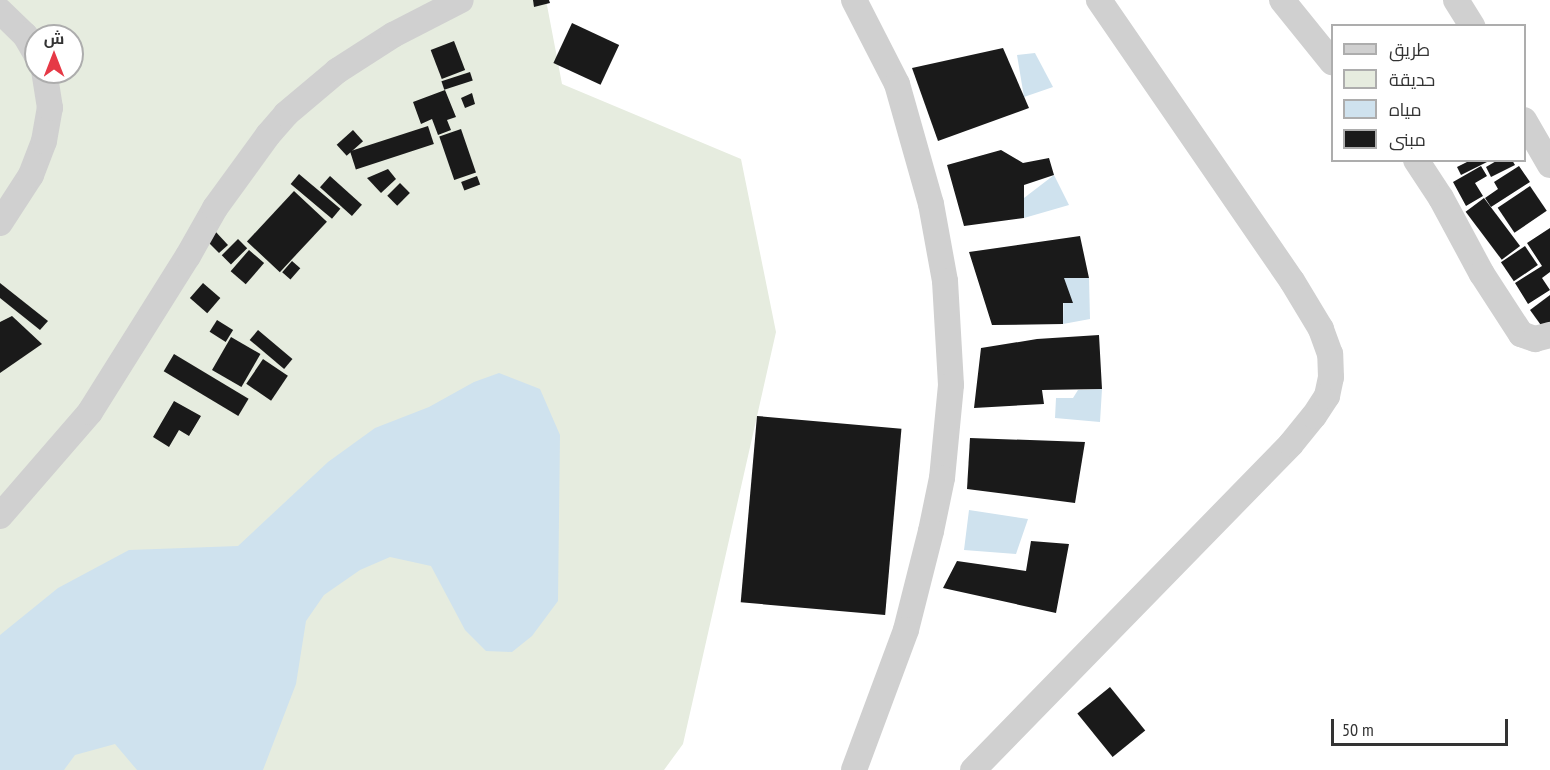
<!DOCTYPE html>
<meta charset="utf-8">
<style>
body{margin:0}
#map{position:relative;width:1550px;height:770px;overflow:hidden;background:#fff;font-family:"PT Sans Narrow",Cairo,sans-serif}
div>[style]{position:absolute}
[style*='--x']{left:calc(var(--x)*1px);top:calc(var(--y)*1px);width:calc(var(--w)*1px);rotate:calc(var(--a)*1deg)}
.green>*{inset:0;background:#e6ecdf}
.water>*{inset:0;background:#cfe2ee}
.building>*{inset:0;background:#1a1a1a;transform-origin:0 0}
.street>*{height:26px;margin:-13px;padding:0 13px;transform-origin:13px;border-radius:13px;background:#d0d0d0}
span{translate:-50% -50%;white-space:nowrap;text-align:center;line-height:1.15;-webkit-text-stroke:6px #fff;paint-order:stroke}
.legend{position:absolute;left:1331px;top:24px;width:195px;height:138px;box-sizing:border-box;background:#fff;border:2px solid #adadad;margin:0;padding:8px 10px;list-style:none;font-size:18px;color:#333}
.legend li{display:flex;align-items:center;gap:12px;height:30px}
.legend b{width:30px;border:2px solid #adadad}
.north{position:absolute;left:24px;top:24px;width:60px;height:60px;box-sizing:border-box;background:#fff;border:2px solid #adadad;border-radius:50%;rotate:0deg;font-size:16px;font-weight:700;line-height:24px;text-align:center;color:#333}
.north::after{content:'';display:block;margin:auto;width:21px;height:27px;background:#e63946;clip-path:polygon(50% 0,100% 100%,50% 72%,0 100%)}
.scale{position:absolute;left:1331px;top:719px;width:177px;height:27px;box-sizing:border-box;border:3px solid #333;border-top:0;padding-left:8px;font-size:18px;line-height:21px;white-space:nowrap;color:#333;-webkit-text-stroke:4px #fff;paint-order:stroke}
</style>
<div id="map">
<div class="green">
<div style="clip-path:polygon(evenodd,0 0,546px 0,562px 84px,741px 159px,776px 332px,683px 744px,664px 770px,0 770px,0 0,36px 36px,72px 36px,72px 72px,36px 72px,36px 36px)"></div>
</div>
<div class="water">
<div style="clip-path:polygon(1035px 53px,1053px 87px,1024px 97px,1017px 55px)"></div>
<div style="clip-path:polygon(1054px 175px,1069px 205px,1024px 218px,1024px 198px)"></div>
<div style="clip-path:polygon(1064px 278px,1089px 278px,1090px 319px,1063px 324px)"></div>
<div style="clip-path:polygon(499px 373px,540px 389px,560px 435px,558px 601px,532px 636px,512px 652px,486px 651px,465px 630px,431px 566px,390px 557px,360px 570px,324px 595px,306px 621px,296px 684px,263px 770px,137px 770px,115px 744px,75px 755px,64px 770px,0 770px,0 635px,58px 588px,129px 550px,238px 546px,328px 462px,375px 428px,429px 407px,474px 382px)"></div>
<div style="clip-path:polygon(1102px 389px,1100px 422px,1055px 418px,1056px 398px,1073px 398px,1078px 390px)"></div>
<div style="clip-path:polygon(969px 510px,1028px 519px,1016px 554px,964px 550px)"></div>
</div>
<div class="building">
<div style="clip-path:polygon(533px 0,549px 0,550px 3px,534px 7px)"></div>
<div style="left:572px;top:23px;width:52px;height:44px;rotate:25deg"></div>
<div style="left:454px;top:41px;width:31px;height:25px;rotate:69deg"></div>
<div style="clip-path:polygon(1003px 48px,1029px 108px,938px 141px,912px 68px)"></div>
<div style="left:470px;top:72px;width:9px;height:30px;rotate:72deg"></div>
<div style="clip-path:polygon(445px 90px,456px 117px,447px 120px,451px 130px,438px 135px,432px 119px,421px 124px,413px 102px)"></div>
<div style="clip-path:polygon(472px 93px,475px 104px,465px 108px,461px 98px)"></div>
<div style="left:428px;top:126px;width:19px;height:82px;rotate:72deg"></div>
<div style="left:461px;top:129px;width:46px;height:23px;rotate:71deg"></div>
<div style="left:353px;top:130px;width:15px;height:22px;rotate:48deg"></div>
<div style="clip-path:polygon(1001px 150px,1023px 163px,1049px 158px,1054px 175px,1024px 185px,1024px 218px,964px 226px,947px 165px)"></div>
<div style="clip-path:polygon(1471px 160px,1491px 160px,1461px 175px,1457px 167px)"></div>
<div style="clip-path:polygon(1498px 160px,1512px 160px,1515px 165px,1491px 177px,1486px 167px)"></div>
<div style="clip-path:polygon(1481px 166px,1487px 176px,1475px 183px,1483px 196px,1466px 206px,1453px 182px)"></div>
<div style="clip-path:polygon(1519px 166px,1530px 182px,1491px 207px,1485px 198px,1498px 189px,1494px 182px)"></div>
<div style="clip-path:polygon(388px 169px,396px 179px,381px 193px,367px 178px)"></div>
<div style="left:299px;top:174px;width:54px;height:13px;rotate:40deg"></div>
<div style="left:330px;top:176px;width:43px;height:15px;rotate:42deg"></div>
<div style="left:477px;top:176px;width:9px;height:17px;rotate:69deg"></div>
<div style="left:400px;top:183px;width:14px;height:18px;rotate:45deg"></div>
<div style="left:1530px;top:186px;width:30px;height:39px;rotate:56deg"></div>
<div style="left:294px;top:191px;width:45px;height:69px;rotate:43deg"></div>
<div style="left:1484px;top:198px;width:60px;height:23px;rotate:53deg"></div>
<div style="clip-path:polygon(1550px 228px,1550px 272px,1542px 278px,1550px 290px,1528px 304px,1515px 283px,1542px 266px,1527px 243px)"></div>
<div style="clip-path:polygon(215px 231px,228px 245px,219px 253px,208px 242px)"></div>
<div style="clip-path:polygon(1080px 236px,1089px 278px,1064px 278px,1073px 303px,1063px 303px,1063px 324px,992px 325px,969px 252px)"></div>
<div style="left:238px;top:239px;width:13px;height:23px;rotate:45deg"></div>
<div style="left:1525px;top:246px;width:23px;height:29px;rotate:56deg"></div>
<div style="left:249px;top:250px;width:20px;height:28px;rotate:41deg"></div>
<div style="left:292px;top:261px;width:11px;height:15px;rotate:41deg"></div>
<div style="clip-path:polygon(0 283px,48px 321px,40px 330px,0 298px)"></div>
<div style="left:203px;top:283px;width:23px;height:20px;rotate:41deg"></div>
<div style="clip-path:polygon(1550px 295px,1550px 323px,1543px 328px,1530px 310px)"></div>
<div style="clip-path:polygon(12px 316px,42px 344px,0 373px,0 322px)"></div>
<div style="left:217px;top:320px;width:19px;height:14px;rotate:32deg"></div>
<div style="left:258px;top:330px;width:45px;height:13px;rotate:40deg"></div>
<div style="clip-path:polygon(1099px 335px,1102px 389px,1042px 390px,1044px 404px,974px 408px,981px 348px,1037px 339px)"></div>
<div style="left:231px;top:337px;width:34px;height:38px;rotate:30deg"></div>
<div style="left:174px;top:354px;width:87px;height:20px;rotate:31deg"></div>
<div style="left:263px;top:359px;width:30px;height:30px;rotate:34deg"></div>
<div style="clip-path:polygon(174px 401px,201px 416px,189px 436px,179px 430px,169px 447px,153px 437px)"></div>
<div style="left:757px;top:416px;width:145px;height:187px;rotate:5deg"></div>
<div style="clip-path:polygon(970px 438px,1085px 442px,1075px 503px,967px 489px)"></div>
<div style="clip-path:polygon(1031px 541px,1069px 544px,1056px 613px,943px 588px,957px 561px,1026px 571px)"></div>
<div style="left:1110px;top:687px;width:56px;height:42px;rotate:51deg"></div>
</div>
<div class="street">
<div style="--x:854;--y:0;--w:94;--a:62.9"></div>
<div style="--x:897;--y:84;--w:125;--a:74.2"></div>
<div style="--x:931;--y:204;--w:78;--a:79.7"></div>
<div style="--x:945;--y:281;--w:104;--a:86.7"></div>
<div style="--x:951;--y:385;--w:93;--a:95.5"></div>
<div style="--x:942;--y:478;--w:54;--a:101.7"></div>
<div style="--x:931;--y:531;--w:102;--a:104.2"></div>
<div style="--x:906;--y:630;--w:149;--a:110.4"></div>
<div style="--x:1282;--y:0;--w:80;--a:51.1"></div>
<div style="--x:1456;--y:0;--w:31;--a:58"></div>
<div style="--x:0;--y:11;--w:35;--a:44"></div>
<div style="--x:25;--y:35;--w:22;--a:60"></div>
<div style="--x:1524;--y:120;--w:52;--a:60"></div>
<div style="--x:1416;--y:160;--w:45;--a:56.7"></div>
<div style="--x:1441;--y:198;--w:86;--a:61.7"></div>
<div style="--x:1482;--y:274;--w:72;--a:57"></div>
<div style="--x:1521;--y:334;--w:15;--a:20"></div>
<div style="--x:1535;--y:339;--w:16;--a:-15"></div>
<div style="--x:0;--y:223;--w:57;--a:-57.1"></div>
<div style="--x:31;--y:175;--w:36;--a:-69"></div>
<div style="--x:44;--y:141;--w:34;--a:-80"></div>
<div style="--x:50;--y:108;--w:36;--a:-99"></div>
<div style="--x:0;--y:516;--w:138;--a:-49.1"></div>
<div style="--x:90;--y:412;--w:184;--a:-57.9"></div>
<div style="--x:188;--y:256;--w:55;--a:-60.6"></div>
<div style="--x:215;--y:208;--w:90;--a:-54"></div>
<div style="--x:268;--y:135;--w:28;--a:-49"></div>
<div style="--x:286;--y:114;--w:67;--a:-40.1"></div>
<div style="--x:337;--y:71;--w:67;--a:-32.7"></div>
<div style="--x:393;--y:35;--w:76;--a:-27.2"></div>
<div style="--x:973;--y:770;--w:455;--a:-45.7"></div>
<div style="--x:1291;--y:444;--w:36;--a:-51"></div>
<div style="--x:1314;--y:416;--w:24;--a:-57"></div>
<div style="--x:1327;--y:396;--w:19;--a:-78"></div>
<div style="--x:1331;--y:377;--w:23;--a:-92"></div>
<div style="--x:1330;--y:354;--w:27;--a:-110"></div>
<div style="--x:1321;--y:329;--w:56;--a:-121.1"></div>
<div style="--x:1292;--y:281;--w:341;--a:-124.5"></div>
</div>
<ul class="legend">
<li><b style="height:8px;background:#d0d0d0"></b>طريق</li>
<li><b style="height:16px;background:#e6ecdf"></b>حديقة</li>
<li><b style="height:16px;background:#cfe2ee"></b>مياه</li>
<li><b style="height:16px;background:#1a1a1a"></b>مبنى</li>
</ul>
<div class="north">ش</div>
<div class="scale">50 m</div>
</div>
